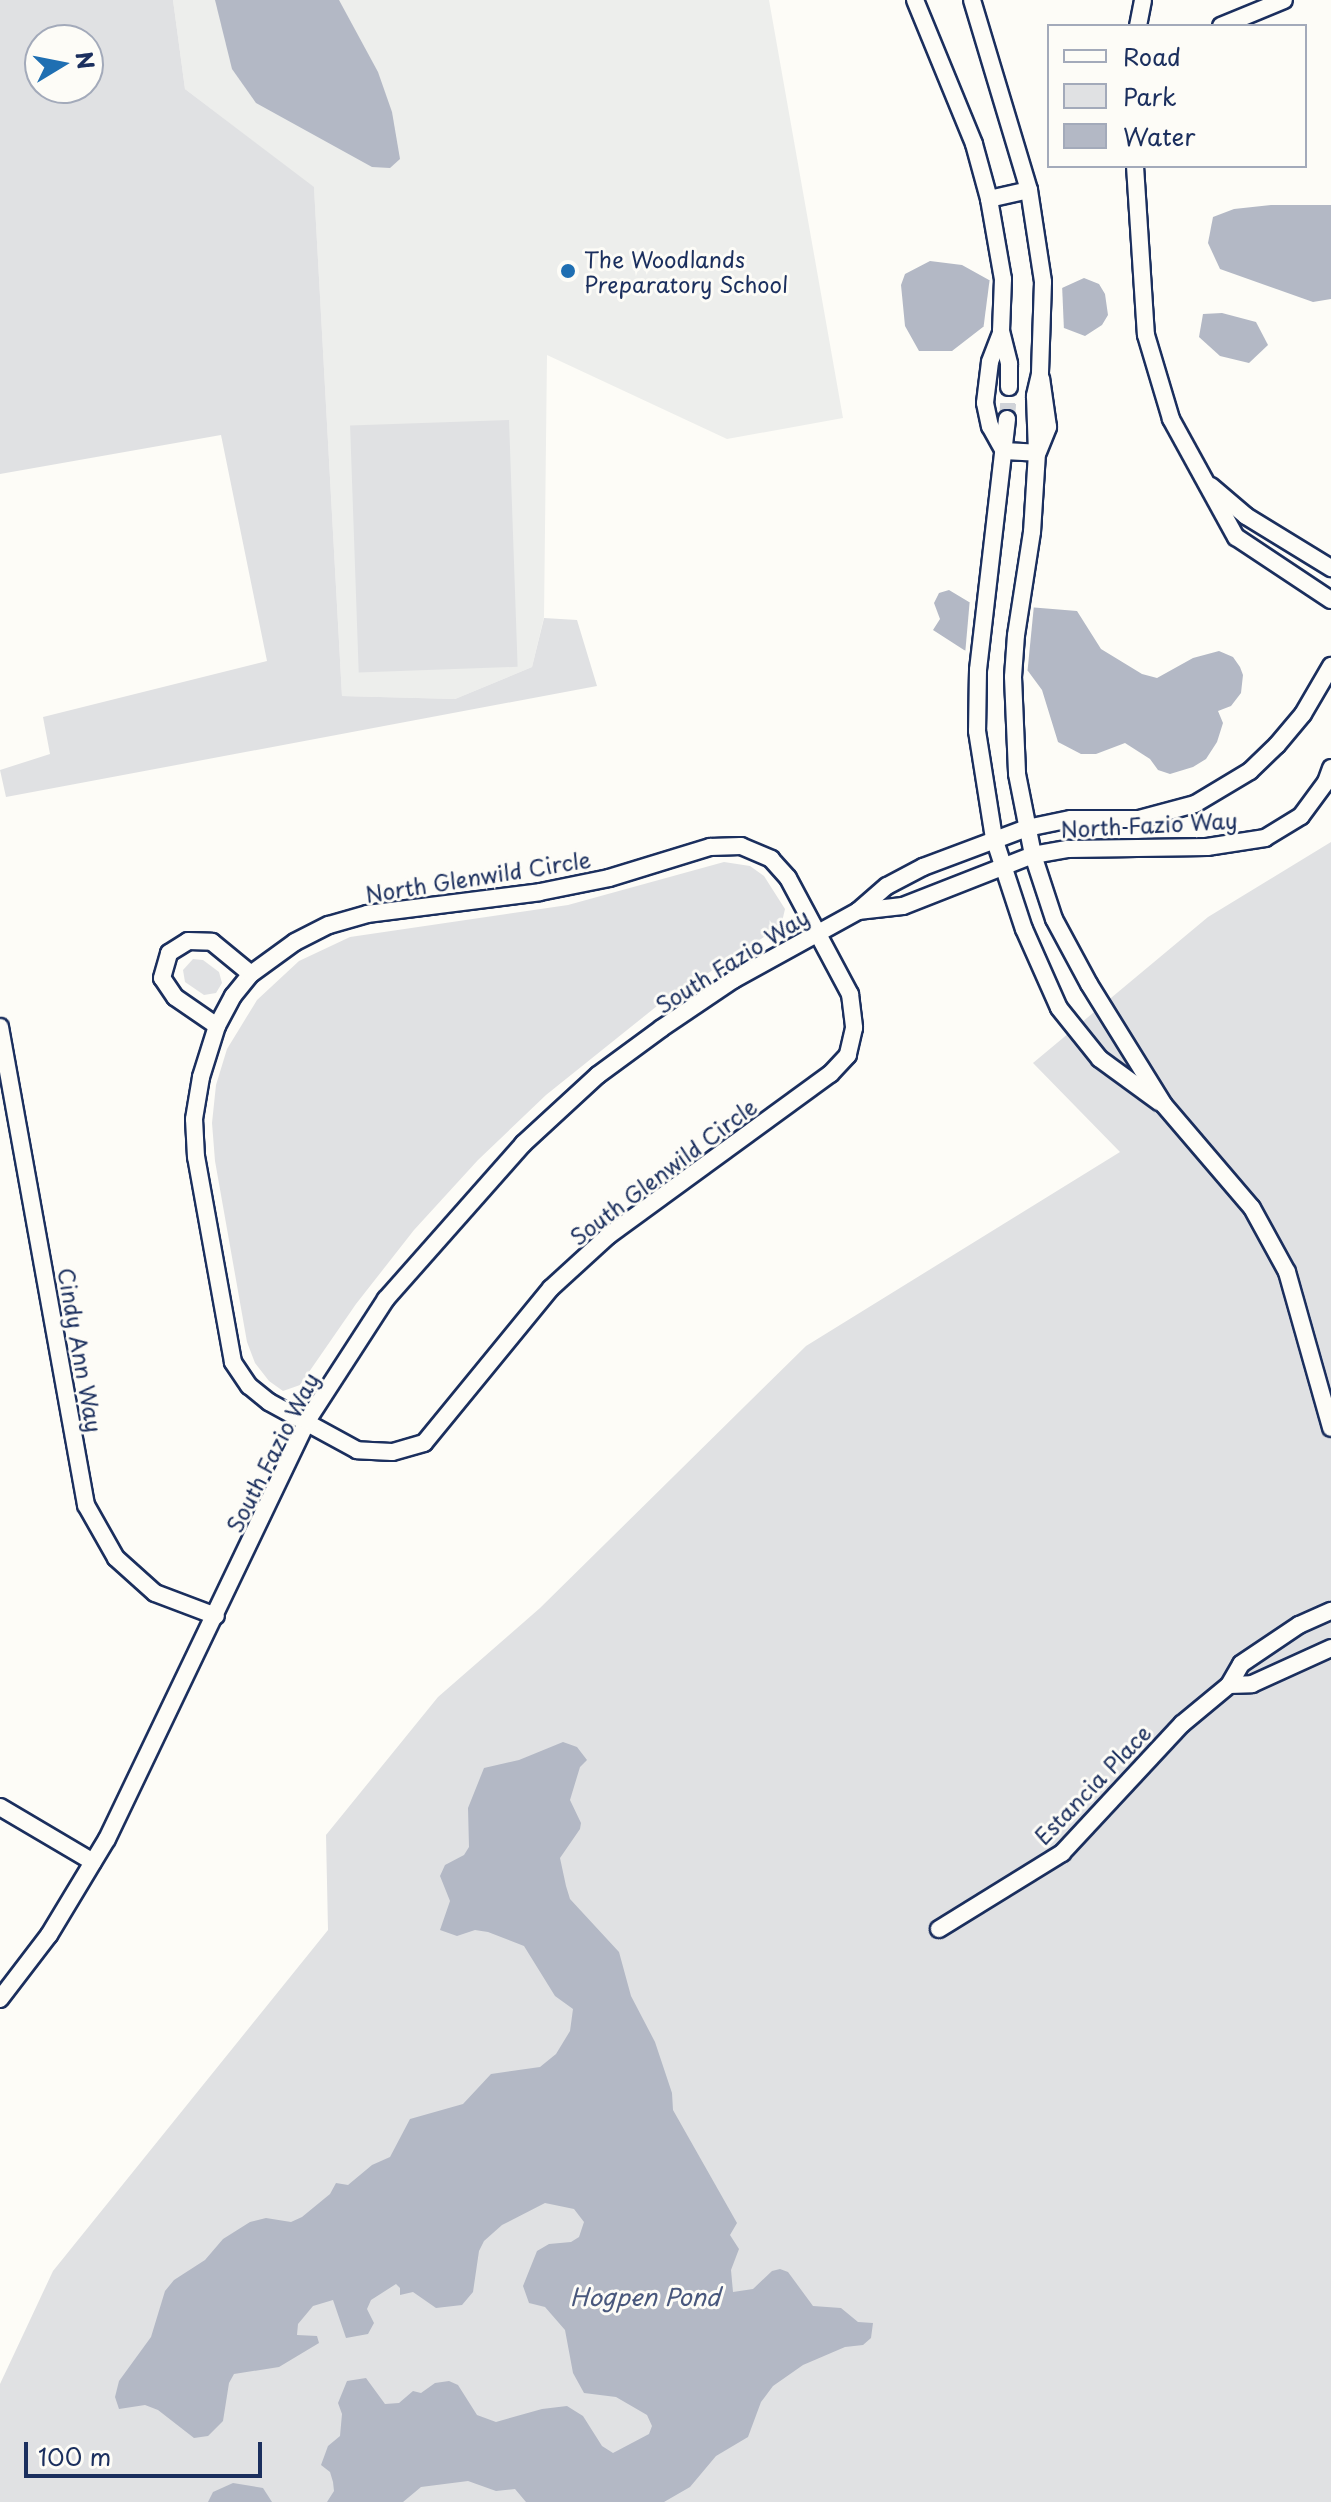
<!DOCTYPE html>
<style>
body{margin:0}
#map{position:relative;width:1331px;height:2502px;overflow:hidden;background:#fdfcf7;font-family:"Playpen Sans",sans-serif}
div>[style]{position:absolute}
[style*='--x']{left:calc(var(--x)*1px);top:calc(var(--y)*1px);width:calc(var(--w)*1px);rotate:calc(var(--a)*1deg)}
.built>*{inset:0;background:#edeeec}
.green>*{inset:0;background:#e0e1e3;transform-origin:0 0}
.water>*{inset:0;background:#b3b8c5}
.pier>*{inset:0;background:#fdfcf7}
.minor-tunnel>*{height:16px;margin-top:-8px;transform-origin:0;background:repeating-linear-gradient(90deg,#d0d3d8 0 16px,transparent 0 24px)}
.roads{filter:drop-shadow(2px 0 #1b2f5e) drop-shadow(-2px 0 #1b2f5e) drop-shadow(0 2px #1b2f5e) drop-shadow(0 -2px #1b2f5e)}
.minor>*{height:16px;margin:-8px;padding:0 8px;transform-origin:8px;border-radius:8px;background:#fdfcf7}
.dots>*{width:22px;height:22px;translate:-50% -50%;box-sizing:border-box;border:4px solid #fdfcf7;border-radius:50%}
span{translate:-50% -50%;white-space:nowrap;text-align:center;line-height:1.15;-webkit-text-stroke:6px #fdfcf7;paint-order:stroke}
.poi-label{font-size:22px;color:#1b2f5e}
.left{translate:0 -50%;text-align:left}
.street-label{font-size:22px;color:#1b2f5e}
.water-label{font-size:24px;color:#49587d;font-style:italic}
.legend{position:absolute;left:1047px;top:24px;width:260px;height:144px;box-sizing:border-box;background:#fdfcf7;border:2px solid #a3aaba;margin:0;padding:10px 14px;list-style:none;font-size:24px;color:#1b2f5e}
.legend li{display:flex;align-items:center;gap:16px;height:40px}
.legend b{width:40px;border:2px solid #a3aaba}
.north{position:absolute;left:24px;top:24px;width:80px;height:80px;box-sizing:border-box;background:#fdfcf7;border:2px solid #a3aaba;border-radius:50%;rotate:80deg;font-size:22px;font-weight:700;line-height:32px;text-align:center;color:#1b2f5e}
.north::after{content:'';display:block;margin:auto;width:28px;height:36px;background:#1f6fb2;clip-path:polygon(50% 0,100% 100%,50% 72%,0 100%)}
.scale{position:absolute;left:24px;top:2442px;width:238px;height:36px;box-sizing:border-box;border:4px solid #1b2f5e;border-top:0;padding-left:10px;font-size:24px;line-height:28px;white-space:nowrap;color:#1b2f5e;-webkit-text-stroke:6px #fdfcf7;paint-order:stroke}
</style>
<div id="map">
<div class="built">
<div style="clip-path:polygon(173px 0,769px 0,843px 418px,727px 439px,547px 355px,544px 617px,532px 667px,455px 699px,342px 696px,314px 188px,185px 89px)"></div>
</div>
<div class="green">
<div style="clip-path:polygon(evenodd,0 0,173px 0,185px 89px,314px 187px,342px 696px,455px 699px,532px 667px,544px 618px,577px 620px,597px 686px,6px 797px,0 770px,50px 754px,43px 717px,267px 661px,221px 435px,0 474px,0 0,40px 40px,88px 40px,88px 88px,40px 88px,40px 40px)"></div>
<div style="left:509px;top:420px;width:247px;height:159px;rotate:88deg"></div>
<div style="clip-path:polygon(1331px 842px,1331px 2502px,0 2502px,0 2384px,53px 2271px,328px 1930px,326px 1835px,438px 1697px,540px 1608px,806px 1346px,1120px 1152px,1033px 1063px,1208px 917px)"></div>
<div style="clip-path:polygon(724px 862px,750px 866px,764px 876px,785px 909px,781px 926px,657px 1006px,546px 1095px,478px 1160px,414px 1230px,356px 1304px,300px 1385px,283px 1391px,269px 1381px,255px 1363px,247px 1342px,215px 1161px,212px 1123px,216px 1085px,227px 1049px,257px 1000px,299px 961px,350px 937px,568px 905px)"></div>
<div style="clip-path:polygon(193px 959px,203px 960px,219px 972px,222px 983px,216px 993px,204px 995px,185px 982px,183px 970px)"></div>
</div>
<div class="water">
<div style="clip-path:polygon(215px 0,339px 0,378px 72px,392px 112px,400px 159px,390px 168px,372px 167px,256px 103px,232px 69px)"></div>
<div style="clip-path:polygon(1271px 205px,1331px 205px,1331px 299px,1313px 302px,1220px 269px,1208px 243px,1213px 217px,1234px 209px)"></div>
<div style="clip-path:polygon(930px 261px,962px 265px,989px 280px,1062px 288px,1084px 278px,1099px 284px,1105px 294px,1108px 315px,1102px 325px,1085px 336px,1064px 328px,983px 327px,952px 351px,919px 351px,905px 326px,901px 285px,905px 274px)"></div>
<div style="clip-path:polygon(1222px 313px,1256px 322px,1268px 345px,1249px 363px,1220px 356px,1199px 337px,1203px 314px)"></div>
<div style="clip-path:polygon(949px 590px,969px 602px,1077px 611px,1101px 649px,1142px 674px,1157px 678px,1193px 658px,1219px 651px,1233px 657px,1240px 667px,1243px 675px,1241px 693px,1231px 706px,1218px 711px,1223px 723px,1217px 742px,1206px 759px,1193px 767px,1170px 774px,1158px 770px,1150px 759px,1125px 743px,1096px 754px,1081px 754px,1058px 742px,1042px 690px,1028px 671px,964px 650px,933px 630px,940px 619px,934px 603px,939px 593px)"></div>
<div style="clip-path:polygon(563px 1742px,577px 1747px,587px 1760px,580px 1767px,570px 1800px,581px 1823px,580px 1829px,560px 1858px,566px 1886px,570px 1899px,619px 1952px,631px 1996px,655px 2042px,672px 2093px,673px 2110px,737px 2223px,730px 2235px,739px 2249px,731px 2270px,733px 2292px,753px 2289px,772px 2271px,780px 2269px,788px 2272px,813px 2306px,841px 2308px,858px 2322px,873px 2323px,871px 2338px,863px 2345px,845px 2347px,803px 2365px,773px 2386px,761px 2402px,748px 2437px,716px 2456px,690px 2487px,664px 2502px,526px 2502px,515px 2489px,496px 2491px,468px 2481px,421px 2487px,403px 2502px,327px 2502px,334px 2491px,333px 2482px,330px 2472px,321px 2465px,328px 2446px,340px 2436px,342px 2414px,338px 2403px,347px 2381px,366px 2378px,385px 2404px,399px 2403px,413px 2391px,421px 2393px,435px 2383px,449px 2381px,458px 2385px,477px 2415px,496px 2422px,542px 2409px,567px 2406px,583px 2416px,602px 2446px,613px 2453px,649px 2434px,652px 2426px,647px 2415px,616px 2397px,584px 2393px,573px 2373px,565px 2330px,545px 2307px,529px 2303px,523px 2286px,537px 2251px,549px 2244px,571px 2242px,579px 2237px,584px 2222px,574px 2209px,545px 2203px,502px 2225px,484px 2241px,479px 2251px,473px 2292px,462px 2305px,436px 2308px,413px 2292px,400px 2295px,400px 2288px,396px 2284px,371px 2300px,367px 2309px,374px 2323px,368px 2334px,346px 2338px,333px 2300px,313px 2306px,298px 2324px,297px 2335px,317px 2336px,319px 2343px,279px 2367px,234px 2374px,229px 2383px,223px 2421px,208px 2436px,194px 2438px,158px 2410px,145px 2405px,119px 2409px,115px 2397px,119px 2381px,151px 2337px,165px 2291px,174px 2280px,205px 2260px,223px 2239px,250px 2222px,266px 2218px,291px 2222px,302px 2217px,330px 2194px,336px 2183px,348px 2185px,372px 2165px,390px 2157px,410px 2119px,463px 2104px,491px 2074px,540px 2067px,556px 2054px,570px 2031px,573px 2009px,555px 1996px,524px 1946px,488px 1932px,475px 1930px,457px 1936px,440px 1930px,450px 1901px,440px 1876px,445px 1865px,464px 1855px,469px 1847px,468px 1808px,484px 1768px,519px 1760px)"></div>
<div style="clip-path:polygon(233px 2483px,263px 2488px,272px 2502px,208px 2502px,213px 2492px)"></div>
</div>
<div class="pier">
<div style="clip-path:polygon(990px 277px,1062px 284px,1064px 331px,983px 331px)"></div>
<div style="clip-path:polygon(970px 598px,1034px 605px,1027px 676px,965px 655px)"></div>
</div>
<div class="minor-tunnel">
<div style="--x:1007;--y:419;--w:32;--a:-86"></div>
</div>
<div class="roads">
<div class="minor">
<div style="--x:915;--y:0;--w:156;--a:67.7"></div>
<div style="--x:974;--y:144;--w:57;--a:74.7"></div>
<div style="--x:989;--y:199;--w:81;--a:80.1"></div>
<div style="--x:1003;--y:279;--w:52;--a:92.2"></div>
<div style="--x:1001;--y:331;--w:34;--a:76"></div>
<div style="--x:1009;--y:364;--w:23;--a:90"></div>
<div style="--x:972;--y:0;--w:198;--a:73.3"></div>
<div style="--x:1029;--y:190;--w:93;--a:81.3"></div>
<div style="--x:1043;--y:282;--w:92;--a:91.9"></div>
<div style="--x:1040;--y:374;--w:23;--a:103"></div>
<div style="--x:1035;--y:396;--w:57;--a:88"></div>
<div style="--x:1037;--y:453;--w:79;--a:93.6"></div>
<div style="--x:1032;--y:532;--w:104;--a:98.8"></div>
<div style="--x:1016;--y:635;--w:42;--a:94.1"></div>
<div style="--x:1013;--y:677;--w:97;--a:87.6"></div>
<div style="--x:1017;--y:774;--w:83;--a:78.8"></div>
<div style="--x:1033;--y:855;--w:67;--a:71.8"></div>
<div style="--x:1054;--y:919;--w:74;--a:61.7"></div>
<div style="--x:1089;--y:984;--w:142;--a:58.2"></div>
<div style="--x:1164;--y:1105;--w:135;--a:49.5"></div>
<div style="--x:1252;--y:1208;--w:73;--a:61.3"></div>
<div style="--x:1287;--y:1272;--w:162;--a:74.2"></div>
<div style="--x:1138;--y:26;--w:26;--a:-79"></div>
<div style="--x:1221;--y:26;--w:68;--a:-22.4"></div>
<div style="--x:1135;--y:166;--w:169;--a:86.3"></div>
<div style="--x:1146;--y:335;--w:88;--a:73.4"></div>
<div style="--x:1171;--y:419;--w:135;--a:61.2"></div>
<div style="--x:1236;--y:537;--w:114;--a:33.6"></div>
<div style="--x:989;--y:199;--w:41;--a:-12.7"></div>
<div style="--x:1001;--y:333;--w:31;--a:111"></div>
<div style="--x:990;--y:362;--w:41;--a:97"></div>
<div style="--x:985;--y:403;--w:24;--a:78"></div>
<div style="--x:990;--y:426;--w:29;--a:61"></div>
<div style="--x:1007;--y:419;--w:253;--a:96.6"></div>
<div style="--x:978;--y:670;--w:61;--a:90.9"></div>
<div style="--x:977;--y:731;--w:108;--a:81"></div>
<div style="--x:994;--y:838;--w:96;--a:71.8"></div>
<div style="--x:1024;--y:929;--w:86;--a:66.1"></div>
<div style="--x:1059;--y:1008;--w:65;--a:51.2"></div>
<div style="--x:1100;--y:1059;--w:73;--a:36.1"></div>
<div style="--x:1004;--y:451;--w:33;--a:3"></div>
<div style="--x:1038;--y:452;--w:27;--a:-68"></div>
<div style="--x:1048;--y:427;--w:49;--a:-98.1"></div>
<div style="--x:1211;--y:486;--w:46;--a:40.6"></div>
<div style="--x:1246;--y:516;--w:100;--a:31.5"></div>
<div style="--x:741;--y:846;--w:33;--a:23"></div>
<div style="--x:771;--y:859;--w:25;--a:48"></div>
<div style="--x:788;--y:878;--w:132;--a:61.9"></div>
<div style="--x:850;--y:994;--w:34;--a:83"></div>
<div style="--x:854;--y:1028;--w:28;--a:103"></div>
<div style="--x:848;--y:1055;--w:26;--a:133"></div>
<div style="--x:830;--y:1074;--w:275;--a:143.9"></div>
<div style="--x:608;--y:1236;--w:77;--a:137.6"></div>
<div style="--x:551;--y:1288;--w:200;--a:129.3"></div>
<div style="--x:424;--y:1443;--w:33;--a:164"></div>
<div style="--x:392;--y:1452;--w:35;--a:-177"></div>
<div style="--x:357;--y:1450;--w:100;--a:-151.4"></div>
<div style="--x:269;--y:1402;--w:26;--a:-141"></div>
<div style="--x:249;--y:1386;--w:29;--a:-124"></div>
<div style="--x:233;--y:1362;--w:208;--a:-100.2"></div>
<div style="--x:196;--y:1157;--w:38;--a:-93"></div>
<div style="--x:194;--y:1119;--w:43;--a:-80.5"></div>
<div style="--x:201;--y:1077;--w:53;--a:-72.6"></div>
<div style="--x:217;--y:1026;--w:34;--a:-62"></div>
<div style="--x:233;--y:996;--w:28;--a:-51"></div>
<div style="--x:251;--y:974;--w:54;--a:-36"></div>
<div style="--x:295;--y:942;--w:38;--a:-27"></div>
<div style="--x:329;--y:925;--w:40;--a:-16"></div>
<div style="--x:367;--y:914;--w:174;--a:-7.2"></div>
<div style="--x:540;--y:892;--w:70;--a:-11.5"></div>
<div style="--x:609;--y:878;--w:106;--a:-17.1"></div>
<div style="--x:710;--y:847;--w:31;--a:-2"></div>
<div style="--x:858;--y:911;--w:45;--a:-6.3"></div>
<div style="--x:903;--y:906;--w:140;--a:-21.4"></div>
<div style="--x:1033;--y:855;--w:36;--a:-10"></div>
<div style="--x:1068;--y:849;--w:139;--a:-0.8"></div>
<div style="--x:1207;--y:847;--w:59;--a:-8.8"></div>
<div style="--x:1265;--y:838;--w:42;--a:-31.4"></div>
<div style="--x:1301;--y:816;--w:42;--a:-53.7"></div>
<div style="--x:1326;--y:782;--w:15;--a:-70"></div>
<div style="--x:217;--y:1026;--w:51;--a:-145.4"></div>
<div style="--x:175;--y:997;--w:23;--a:-124"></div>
<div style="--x:162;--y:978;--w:26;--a:-74"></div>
<div style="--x:169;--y:953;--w:22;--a:-32"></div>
<div style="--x:188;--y:941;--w:24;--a:2"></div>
<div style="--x:212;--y:942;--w:50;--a:39.4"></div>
<div style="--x:0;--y:1027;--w:486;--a:79.8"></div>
<div style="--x:86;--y:1505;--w:61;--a:60.5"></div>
<div style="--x:116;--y:1558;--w:52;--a:41.9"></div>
<div style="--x:155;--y:1593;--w:65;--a:20.7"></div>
<div style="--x:1229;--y:1685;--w:23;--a:-2"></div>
<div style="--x:1252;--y:1684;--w:87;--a:-24.5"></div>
<div style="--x:0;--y:1807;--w:108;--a:30.6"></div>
<div style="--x:939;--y:1929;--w:145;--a:-31.7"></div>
<div style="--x:1062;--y:1853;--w:176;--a:-47.1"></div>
<div style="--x:1182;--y:1724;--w:61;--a:-39.7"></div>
<div style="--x:1229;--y:1685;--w:24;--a:-60"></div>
<div style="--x:1241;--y:1664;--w:70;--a:-33.9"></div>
<div style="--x:1299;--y:1625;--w:35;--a:-24"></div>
<div style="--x:0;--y:1999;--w:81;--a:-52.6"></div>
<div style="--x:49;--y:1935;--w:112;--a:-58.9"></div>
<div style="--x:107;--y:1839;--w:463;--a:-64.4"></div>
<div style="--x:307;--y:1421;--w:145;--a:-57.1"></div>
<div style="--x:386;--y:1299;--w:207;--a:-48.5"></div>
<div style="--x:523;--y:1144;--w:102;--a:-42.6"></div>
<div style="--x:598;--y:1075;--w:79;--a:-36.3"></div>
<div style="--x:662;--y:1028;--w:86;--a:-34.1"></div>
<div style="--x:733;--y:980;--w:143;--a:-28.9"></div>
<div style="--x:858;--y:911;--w:38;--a:-41"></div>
<div style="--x:887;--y:886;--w:41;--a:-27.8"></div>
<div style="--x:923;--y:867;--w:111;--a:-20.6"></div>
<div style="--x:1027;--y:828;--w:45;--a:-11.6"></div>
<div style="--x:1071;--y:819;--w:68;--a:0"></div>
<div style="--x:1139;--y:819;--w:58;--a:-15"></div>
<div style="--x:1195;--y:804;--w:64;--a:-31"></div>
<div style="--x:1250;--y:771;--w:37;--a:-44"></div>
<div style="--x:1277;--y:745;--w:40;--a:-50"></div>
<div style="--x:1303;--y:714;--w:56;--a:-59.7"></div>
</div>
</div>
<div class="dots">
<div style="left:568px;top:271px;background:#1f6fb2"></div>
</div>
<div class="poi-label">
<span class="left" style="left:584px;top:271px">The Woodlands<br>Preparatory School</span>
</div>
<div class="street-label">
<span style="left:1149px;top:824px;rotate:-3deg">North Fazio Way</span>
<span style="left:478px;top:876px;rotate:-9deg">North Glenwild Circle</span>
<span style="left:732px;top:960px;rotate:-32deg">South Fazio Way</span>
<span style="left:663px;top:1171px;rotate:-37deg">South Glenwild Circle</span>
<span style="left:81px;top:1350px;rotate:80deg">Cindy Ann Way</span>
<span style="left:272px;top:1452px;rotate:-63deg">South Fazio Way</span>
<span style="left:1092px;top:1784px;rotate:-46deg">Estancia Place</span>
</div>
<div class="water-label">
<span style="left:645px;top:2297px">Hogpen Pond</span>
</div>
<ul class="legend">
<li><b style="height:10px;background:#fdfcf7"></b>Road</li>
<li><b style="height:22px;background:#e0e1e3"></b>Park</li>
<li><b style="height:22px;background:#b3b8c5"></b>Water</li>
</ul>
<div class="north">N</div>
<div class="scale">100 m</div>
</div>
